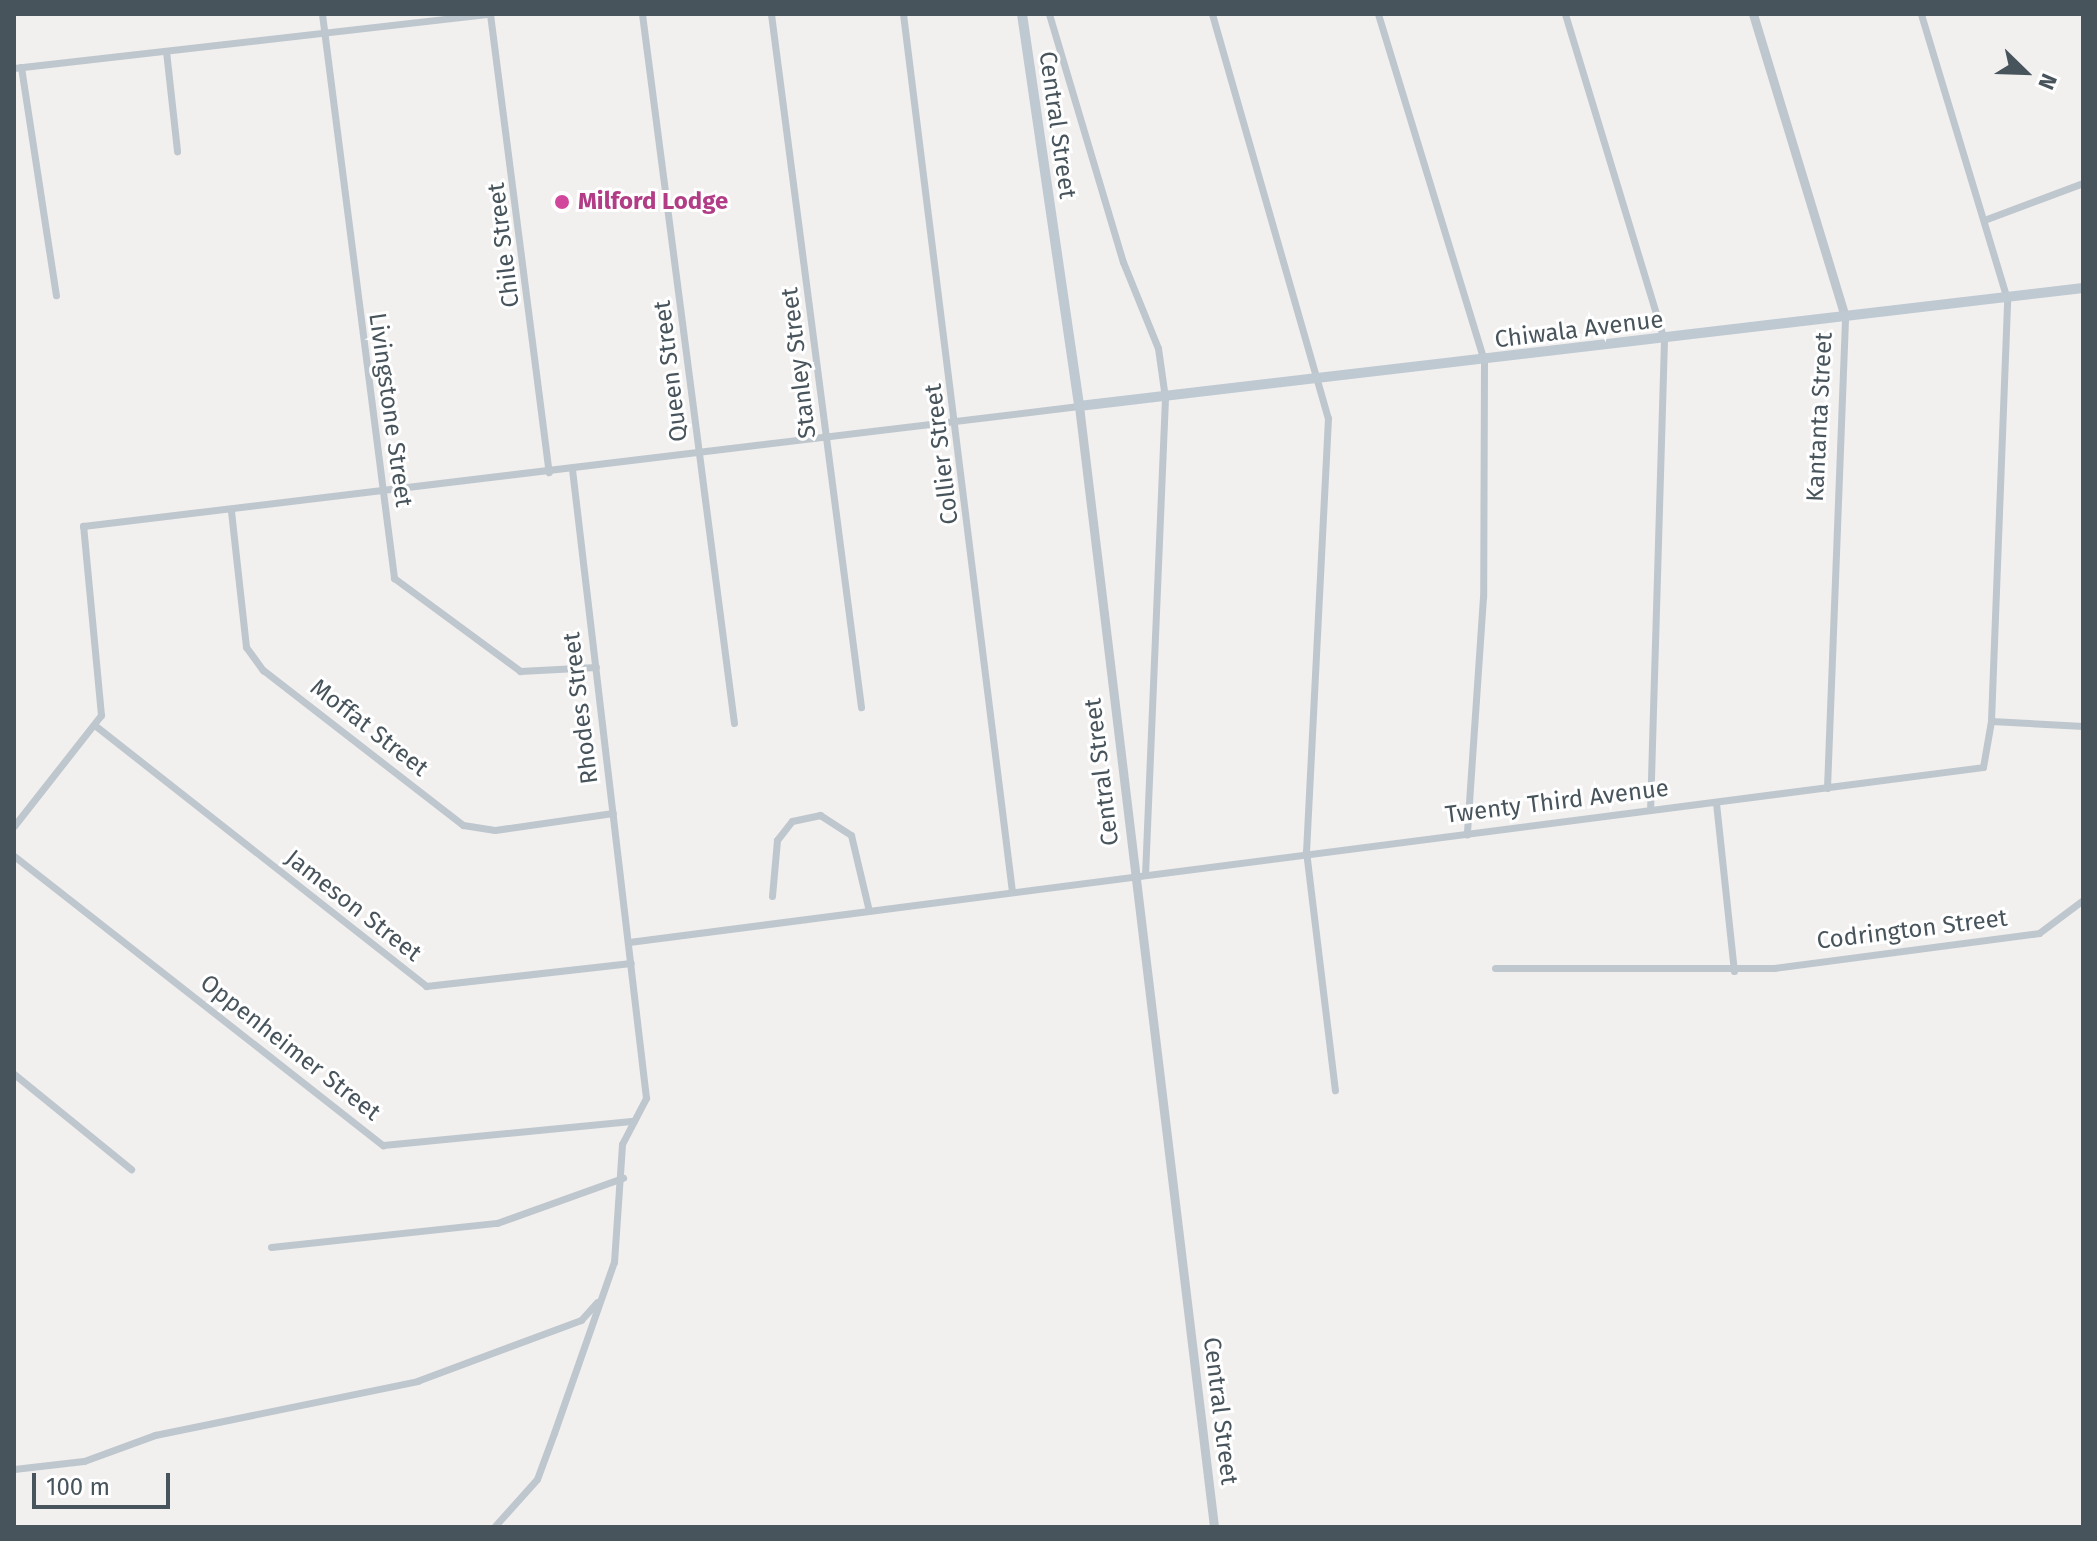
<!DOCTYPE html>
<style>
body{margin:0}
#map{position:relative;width:2097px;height:1541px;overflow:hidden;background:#f2efef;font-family:"Fira Sans",sans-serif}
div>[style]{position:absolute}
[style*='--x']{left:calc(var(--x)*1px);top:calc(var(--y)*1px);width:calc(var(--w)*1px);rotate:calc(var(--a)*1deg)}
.minor>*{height:7px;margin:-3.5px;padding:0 3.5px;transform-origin:3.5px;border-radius:3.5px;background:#bec7cd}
.tertiary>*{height:9px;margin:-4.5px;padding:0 4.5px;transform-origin:4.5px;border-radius:4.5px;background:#bec7cd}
.secondary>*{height:10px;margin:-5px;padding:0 5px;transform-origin:5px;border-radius:5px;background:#bec9d2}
.dots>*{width:22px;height:22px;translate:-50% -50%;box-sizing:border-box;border:4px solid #fff;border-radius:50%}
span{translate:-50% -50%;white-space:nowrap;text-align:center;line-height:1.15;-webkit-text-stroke:6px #fff;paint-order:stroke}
.street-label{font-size:24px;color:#48545c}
.hotel-label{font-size:24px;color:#b23c85;font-weight:700}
.left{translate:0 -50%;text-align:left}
.frame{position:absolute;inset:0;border:16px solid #48545c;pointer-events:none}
.north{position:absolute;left:1985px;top:32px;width:80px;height:80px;-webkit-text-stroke:6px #fff;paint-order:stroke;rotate:113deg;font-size:22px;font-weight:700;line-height:32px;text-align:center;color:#48545c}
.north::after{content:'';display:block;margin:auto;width:28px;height:36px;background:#48545c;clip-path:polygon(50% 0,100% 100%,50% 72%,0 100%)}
.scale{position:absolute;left:32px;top:1473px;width:138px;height:36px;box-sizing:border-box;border:4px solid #48545c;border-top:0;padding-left:10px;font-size:24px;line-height:28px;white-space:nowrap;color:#48545c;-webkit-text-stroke:6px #fff;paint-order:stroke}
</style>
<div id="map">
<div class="minor">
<div style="--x:322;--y:14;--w:569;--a:82.72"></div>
<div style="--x:394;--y:578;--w:157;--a:36.4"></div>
<div style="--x:520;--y:671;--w:76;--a:-3"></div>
<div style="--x:490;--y:14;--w:462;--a:82.7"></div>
<div style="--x:642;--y:14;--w:715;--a:82.61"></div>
<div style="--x:771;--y:14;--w:699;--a:82.6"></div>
<div style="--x:903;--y:14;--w:884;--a:82.92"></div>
<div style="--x:1049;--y:14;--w:259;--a:73.4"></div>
<div style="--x:1123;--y:262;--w:93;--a:67.9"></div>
<div style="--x:1158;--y:348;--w:50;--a:82"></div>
<div style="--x:1165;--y:398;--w:475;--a:92.4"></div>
<div style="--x:1212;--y:14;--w:420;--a:74"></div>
<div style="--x:1328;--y:418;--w:434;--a:92.9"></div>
<div style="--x:1306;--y:851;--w:241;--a:83.1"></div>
<div style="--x:1378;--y:14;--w:363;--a:73"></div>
<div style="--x:1484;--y:361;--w:236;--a:90.2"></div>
<div style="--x:1483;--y:597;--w:238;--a:93.9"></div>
<div style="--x:1565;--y:14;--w:341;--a:73.1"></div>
<div style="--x:1664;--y:340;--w:470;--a:91.7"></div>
<div style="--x:166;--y:51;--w:101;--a:83.7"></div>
<div style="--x:21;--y:67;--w:231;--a:81.3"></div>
<div style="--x:14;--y:68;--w:478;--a:-6.5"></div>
<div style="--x:1984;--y:220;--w:106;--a:-20.5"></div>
<div style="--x:231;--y:511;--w:137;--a:83.7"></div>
<div style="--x:246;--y:647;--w:29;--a:54"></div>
<div style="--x:263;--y:670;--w:253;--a:37.8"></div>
<div style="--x:463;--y:825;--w:32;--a:9"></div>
<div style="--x:495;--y:830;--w:119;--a:-8.2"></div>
<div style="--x:1991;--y:721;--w:92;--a:3.1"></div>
<div style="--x:97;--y:727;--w:419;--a:38.2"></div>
<div style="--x:426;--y:986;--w:206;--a:-6.4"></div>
<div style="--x:1827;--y:788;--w:471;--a:-87.8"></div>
<div style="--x:1716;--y:803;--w:169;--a:83.9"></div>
<div style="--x:14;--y:826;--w:141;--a:-51.9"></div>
<div style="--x:101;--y:715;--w:190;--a:-95.4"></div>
<div style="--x:83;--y:526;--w:1003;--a:-6.87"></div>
<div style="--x:14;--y:856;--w:469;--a:38.1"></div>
<div style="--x:383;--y:1145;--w:252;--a:-5.5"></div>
<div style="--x:772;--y:896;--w:56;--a:-84.9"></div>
<div style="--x:777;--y:840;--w:24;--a:-52"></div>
<div style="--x:792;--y:821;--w:29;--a:-12"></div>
<div style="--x:820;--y:815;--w:37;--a:33"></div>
<div style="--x:851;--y:835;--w:74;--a:76.7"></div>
<div style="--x:629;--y:942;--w:1365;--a:-7.36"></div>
<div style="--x:1983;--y:767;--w:47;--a:-80.1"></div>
<div style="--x:1991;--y:721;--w:422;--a:-87.8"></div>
<div style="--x:2007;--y:299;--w:298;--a:-106.8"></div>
<div style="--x:1495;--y:968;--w:279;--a:0"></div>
<div style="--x:1774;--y:968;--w:267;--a:-7.5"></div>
<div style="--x:2039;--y:933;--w:55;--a:-36.9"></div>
<div style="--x:14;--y:1074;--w:151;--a:39.1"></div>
<div style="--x:271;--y:1247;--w:227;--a:-6.1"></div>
<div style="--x:497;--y:1223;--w:134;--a:-19.7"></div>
<div style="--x:14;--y:1469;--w:70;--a:-6.5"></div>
<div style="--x:84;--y:1461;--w:76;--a:-20.1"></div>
<div style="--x:155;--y:1435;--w:268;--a:-11.6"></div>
<div style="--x:417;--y:1381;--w:175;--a:-20.4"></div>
<div style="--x:581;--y:1320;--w:24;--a:-48"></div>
<div style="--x:494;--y:1527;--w:64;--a:-48.1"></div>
<div style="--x:537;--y:1479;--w:49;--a:-69.7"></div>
<div style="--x:554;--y:1433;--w:181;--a:-70.7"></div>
<div style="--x:614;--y:1262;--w:118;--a:-86.1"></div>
<div style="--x:622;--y:1144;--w:52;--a:-62.4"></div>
<div style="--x:646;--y:1098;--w:633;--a:-96.71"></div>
</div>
<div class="tertiary">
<div style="--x:1753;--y:14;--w:317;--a:73.1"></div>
<div style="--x:1079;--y:406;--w:1129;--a:83.13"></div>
</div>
<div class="secondary">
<div style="--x:1022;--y:14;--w:396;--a:81.7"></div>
<div style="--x:1079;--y:406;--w:1011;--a:-6.7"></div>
</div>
<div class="dots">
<div style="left:562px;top:202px;background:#d1479c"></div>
</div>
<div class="street-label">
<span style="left:1057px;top:125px;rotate:82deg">Central Street</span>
<span style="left:504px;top:245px;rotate:-97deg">Chile Street</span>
<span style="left:1579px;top:330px;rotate:-7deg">Chiwala Avenue</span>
<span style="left:799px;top:363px;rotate:-97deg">Stanley Street</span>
<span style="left:671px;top:371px;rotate:-97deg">Queen Street</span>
<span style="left:390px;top:410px;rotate:82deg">Livingstone Street</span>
<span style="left:1820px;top:417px;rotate:-87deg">Kantanta Street</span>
<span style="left:942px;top:454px;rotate:-97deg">Collier Street</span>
<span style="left:581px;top:708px;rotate:-97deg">Rhodes Street</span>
<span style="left:369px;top:728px;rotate:38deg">Moffat Street</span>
<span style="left:1102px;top:772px;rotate:-97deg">Central Street</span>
<span style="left:1557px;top:802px;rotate:-7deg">Twenty Third Avenue</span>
<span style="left:353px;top:906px;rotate:38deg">Jameson Street</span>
<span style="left:1912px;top:930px;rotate:-7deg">Codrington Street</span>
<span style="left:290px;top:1048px;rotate:38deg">Oppenheimer Street</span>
<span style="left:1220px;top:1411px;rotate:83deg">Central Street</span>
</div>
<div class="hotel-label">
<span class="left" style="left:578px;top:202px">Milford Lodge</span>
</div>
<div class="frame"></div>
<div class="north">N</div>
<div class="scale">100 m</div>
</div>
